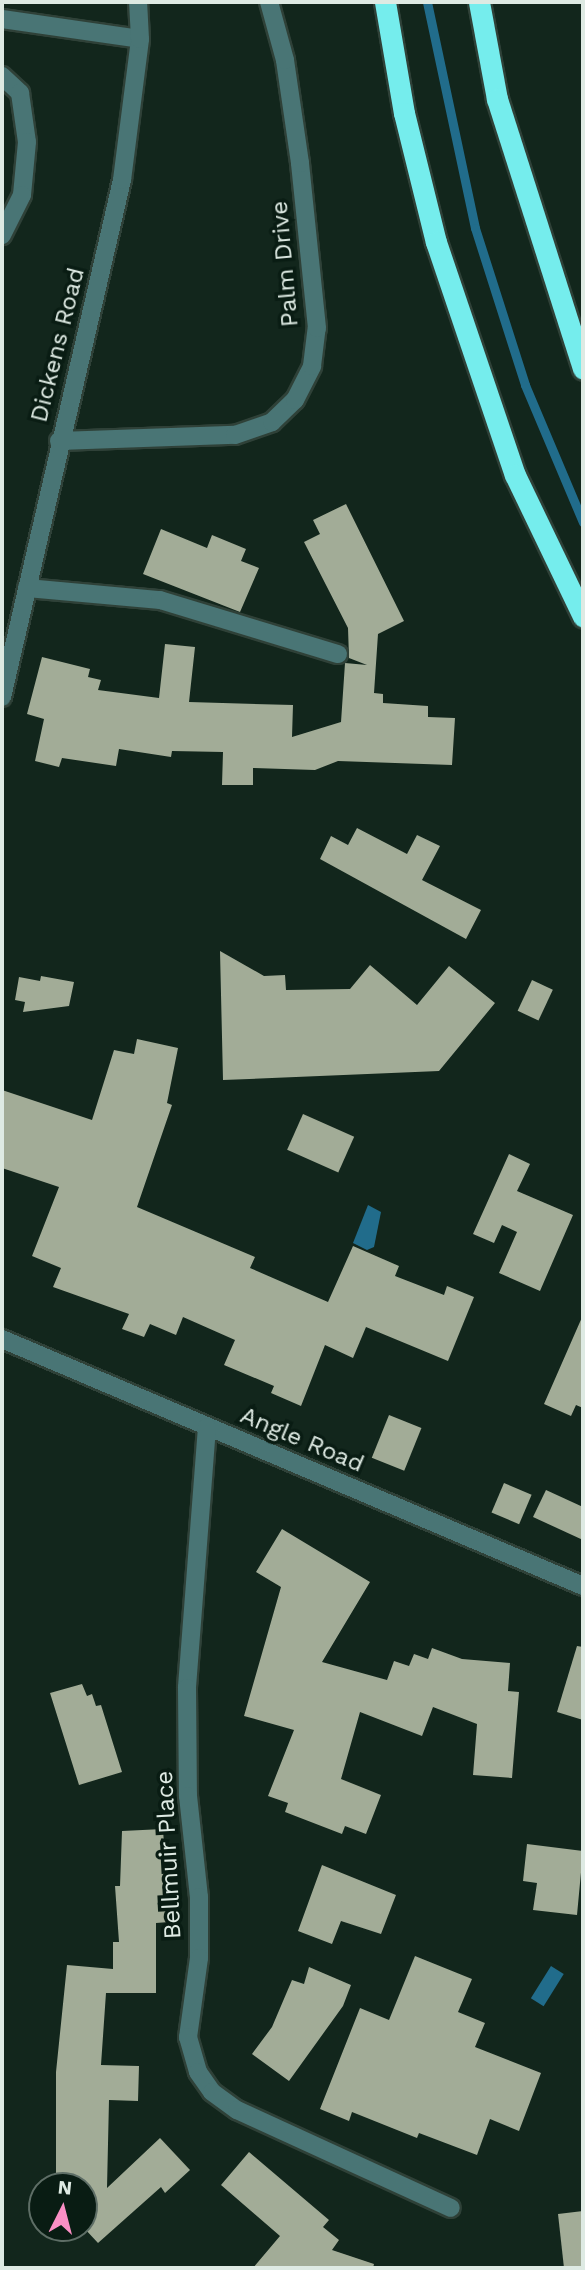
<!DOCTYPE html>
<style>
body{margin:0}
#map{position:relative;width:585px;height:2270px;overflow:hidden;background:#12261c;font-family:"Work Sans",sans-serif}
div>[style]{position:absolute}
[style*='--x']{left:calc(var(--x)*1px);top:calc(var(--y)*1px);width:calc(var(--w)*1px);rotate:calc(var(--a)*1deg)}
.water>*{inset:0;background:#216c8b;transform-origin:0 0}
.stream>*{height:9px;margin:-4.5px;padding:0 4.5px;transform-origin:4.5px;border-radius:4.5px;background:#216c8b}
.building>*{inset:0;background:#a2ac97;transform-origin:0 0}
.roads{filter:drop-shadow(2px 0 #2f4138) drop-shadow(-2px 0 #2f4138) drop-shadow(0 2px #2f4138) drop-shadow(0 -2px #2f4138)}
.minor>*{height:18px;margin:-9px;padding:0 9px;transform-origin:9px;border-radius:9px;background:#497575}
.highway>*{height:21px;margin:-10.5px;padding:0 10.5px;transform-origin:10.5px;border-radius:10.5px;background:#75eded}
span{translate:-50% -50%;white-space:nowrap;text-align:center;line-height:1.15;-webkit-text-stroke:7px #091c13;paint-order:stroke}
.street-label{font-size:24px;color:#deeae3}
.frame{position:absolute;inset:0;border:4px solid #deeae3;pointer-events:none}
.north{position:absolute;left:28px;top:2172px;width:70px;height:70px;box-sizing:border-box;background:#091c13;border:2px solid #5e6e66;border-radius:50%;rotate:6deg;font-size:19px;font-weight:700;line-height:28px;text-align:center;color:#deeae3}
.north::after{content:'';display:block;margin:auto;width:24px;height:32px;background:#fb8fc5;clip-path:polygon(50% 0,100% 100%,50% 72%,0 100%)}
</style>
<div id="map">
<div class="water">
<div style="clip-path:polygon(368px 1205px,381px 1212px,374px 1247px,367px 1250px,353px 1243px)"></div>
<div style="left:551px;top:1966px;width:15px;height:38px;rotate:32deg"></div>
</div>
<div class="stream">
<div style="--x:427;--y:2;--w:231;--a:78"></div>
<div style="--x:475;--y:228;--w:165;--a:72.3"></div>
<div style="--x:525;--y:385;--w:149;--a:67.1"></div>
</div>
<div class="building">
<div style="clip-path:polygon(346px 504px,404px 621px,378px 634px,374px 693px,383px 694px,383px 703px,428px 706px,428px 717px,455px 718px,452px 765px,338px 761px,315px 770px,253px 768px,253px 785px,222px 785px,223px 752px,172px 751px,171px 757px,119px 749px,116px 766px,62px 758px,59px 767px,35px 761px,44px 719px,27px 714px,42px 657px,90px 669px,88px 677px,101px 680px,98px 690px,159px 698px,165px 644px,195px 647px,189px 702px,293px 705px,292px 737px,341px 722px,345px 663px,367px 665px,349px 658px,348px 628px,304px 542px,320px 534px,313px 520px)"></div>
<div style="clip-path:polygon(161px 529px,207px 548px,212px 535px,246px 549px,241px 561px,259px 568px,240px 612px,143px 574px)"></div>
<div style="clip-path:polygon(357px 828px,407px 854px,417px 835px,440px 846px,422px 880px,481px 910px,466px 939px,320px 859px,331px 836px,348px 845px)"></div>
<div style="clip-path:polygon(220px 951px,264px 976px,285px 975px,286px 990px,350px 989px,370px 965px,417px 1005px,449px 966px,495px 1003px,439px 1071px,223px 1080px)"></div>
<div style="clip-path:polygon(41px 976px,74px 982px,69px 1006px,23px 1012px,25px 1002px,15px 1000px,19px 977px,40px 981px)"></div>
<div style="left:532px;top:980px;width:23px;height:34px;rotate:25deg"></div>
<div style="clip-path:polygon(137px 1039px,178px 1048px,167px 1103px,172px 1105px,137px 1207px,255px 1257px,250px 1268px,328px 1302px,353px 1246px,399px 1266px,395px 1276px,444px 1295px,447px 1286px,474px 1297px,448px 1361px,366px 1327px,353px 1358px,325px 1345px,301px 1406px,271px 1393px,274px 1386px,224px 1365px,235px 1340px,183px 1317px,176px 1335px,150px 1324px,144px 1337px,122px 1329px,129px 1314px,53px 1287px,61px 1268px,32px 1256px,59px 1187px,2px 1168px,2px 1090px,92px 1120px,114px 1050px,134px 1054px)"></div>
<div style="left:303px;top:1114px;width:56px;height:39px;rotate:24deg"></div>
<div style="clip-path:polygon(509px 1154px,530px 1164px,517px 1191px,573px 1215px,540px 1291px,499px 1273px,517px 1232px,502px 1225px,494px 1243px,473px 1234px)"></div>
<div style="clip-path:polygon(583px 1315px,583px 1408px,576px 1405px,571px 1416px,544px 1404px)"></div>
<div style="left:389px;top:1415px;width:35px;height:46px;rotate:22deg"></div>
<div style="left:504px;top:1483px;width:30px;height:32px;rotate:23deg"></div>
<div style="clip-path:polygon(546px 1490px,583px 1507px,583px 1540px,533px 1517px)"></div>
<div style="clip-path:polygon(282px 1529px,370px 1582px,322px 1662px,387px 1680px,394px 1661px,409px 1666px,414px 1654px,428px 1659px,432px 1648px,462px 1659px,510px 1663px,508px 1691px,519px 1692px,512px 1778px,473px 1775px,477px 1724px,433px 1707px,422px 1736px,360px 1712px,341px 1779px,381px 1795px,366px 1834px,345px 1826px,342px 1834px,285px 1812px,288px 1803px,268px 1796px,294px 1730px,244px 1716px,281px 1587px,256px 1572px)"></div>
<div style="clip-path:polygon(577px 1646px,583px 1647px,583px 1720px,557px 1712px)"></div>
<div style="clip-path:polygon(82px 1684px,87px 1696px,92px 1694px,96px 1706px,101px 1705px,122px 1772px,79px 1785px,50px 1693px)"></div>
<div style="clip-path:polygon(163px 1829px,169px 1922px,156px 1923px,156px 1993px,106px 1993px,101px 2065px,139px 2066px,138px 2101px,109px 2100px,107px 2188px,160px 2138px,190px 2170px,165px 2193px,161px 2187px,98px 2243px,84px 2228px,84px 2186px,42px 2186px,42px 2206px,31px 2194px,56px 2173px,56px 2072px,67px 1965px,113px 1969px,113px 1942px,119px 1942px,115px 1886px,120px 1886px,122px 1831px)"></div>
<div style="clip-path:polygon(527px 1844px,583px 1851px,577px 1915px,533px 1910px,537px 1883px,523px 1881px)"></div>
<div style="clip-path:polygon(322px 1865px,396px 1895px,381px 1934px,341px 1921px,332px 1944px,298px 1931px)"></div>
<div style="clip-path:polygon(415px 1956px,472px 1979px,458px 2012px,485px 2023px,475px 2047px,541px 2073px,519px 2131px,490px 2119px,477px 2155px,419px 2133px,417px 2138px,352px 2112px,349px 2121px,320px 2109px,360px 2008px,389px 2020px)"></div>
<div style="clip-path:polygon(309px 1967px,351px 1985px,343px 2006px,289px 2081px,252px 2054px,272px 2027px,292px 1980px,304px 1984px)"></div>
<div style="clip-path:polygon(249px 2152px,329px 2220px,323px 2227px,339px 2240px,332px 2250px,374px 2264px,373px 2268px,253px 2268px,280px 2236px,221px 2185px)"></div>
<div style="clip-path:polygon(583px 2211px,583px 2268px,564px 2268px,558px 2214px)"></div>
</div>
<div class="roads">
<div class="minor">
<div style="--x:2;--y:19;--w:139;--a:8.2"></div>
<div style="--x:2;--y:76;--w:25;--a:43"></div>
<div style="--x:20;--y:93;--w:49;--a:81.9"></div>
<div style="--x:27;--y:142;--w:53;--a:95.4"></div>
<div style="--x:22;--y:195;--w:45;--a:116.6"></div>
<div style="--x:59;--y:441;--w:176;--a:-2"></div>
<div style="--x:235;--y:435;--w:39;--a:-19"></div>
<div style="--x:272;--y:422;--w:32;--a:-44"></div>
<div style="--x:295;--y:400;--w:38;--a:-63"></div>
<div style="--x:312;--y:366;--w:38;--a:-83"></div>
<div style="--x:317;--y:328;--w:166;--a:-95.9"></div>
<div style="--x:300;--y:163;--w:104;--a:-98.3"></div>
<div style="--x:285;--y:60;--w:60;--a:-105.4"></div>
<div style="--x:27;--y:588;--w:134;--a:5.2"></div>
<div style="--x:160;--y:600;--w:186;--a:16.9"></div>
<div style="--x:2;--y:697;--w:531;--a:-76.93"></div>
<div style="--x:122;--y:180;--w:142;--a:-82.7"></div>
<div style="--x:140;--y:39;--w:37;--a:-93"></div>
<div style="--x:2;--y:1339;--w:631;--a:23.03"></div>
<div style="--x:207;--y:1427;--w:262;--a:94.4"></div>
<div style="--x:187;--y:1688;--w:108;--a:89.5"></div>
<div style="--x:188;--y:1796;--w:102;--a:83.8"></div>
<div style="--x:199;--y:1897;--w:61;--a:90"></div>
<div style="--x:199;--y:1958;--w:80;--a:97.9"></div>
<div style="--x:188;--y:2037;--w:36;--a:74"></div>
<div style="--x:198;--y:2072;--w:24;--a:55"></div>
<div style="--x:212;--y:2092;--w:31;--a:36"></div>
<div style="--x:237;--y:2110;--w:235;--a:24.6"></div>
</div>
<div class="highway">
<div style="--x:385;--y:2;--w:113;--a:80.3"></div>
<div style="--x:404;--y:113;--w:133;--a:76.1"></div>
<div style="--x:436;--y:242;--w:246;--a:71.3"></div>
<div style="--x:515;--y:475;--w:157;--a:64.3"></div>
<div style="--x:479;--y:2;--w:99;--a:79.5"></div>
<div style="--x:497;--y:99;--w:283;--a:72.3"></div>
</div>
</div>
<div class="street-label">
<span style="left:285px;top:264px;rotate:-95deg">Palm Drive</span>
<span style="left:58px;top:345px;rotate:-76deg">Dickens Road</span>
<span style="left:302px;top:1440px;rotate:23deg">Angle Road</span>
<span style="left:169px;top:1855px;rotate:-93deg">Bellmuir Place</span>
</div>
<div class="frame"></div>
<div class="north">N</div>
</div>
